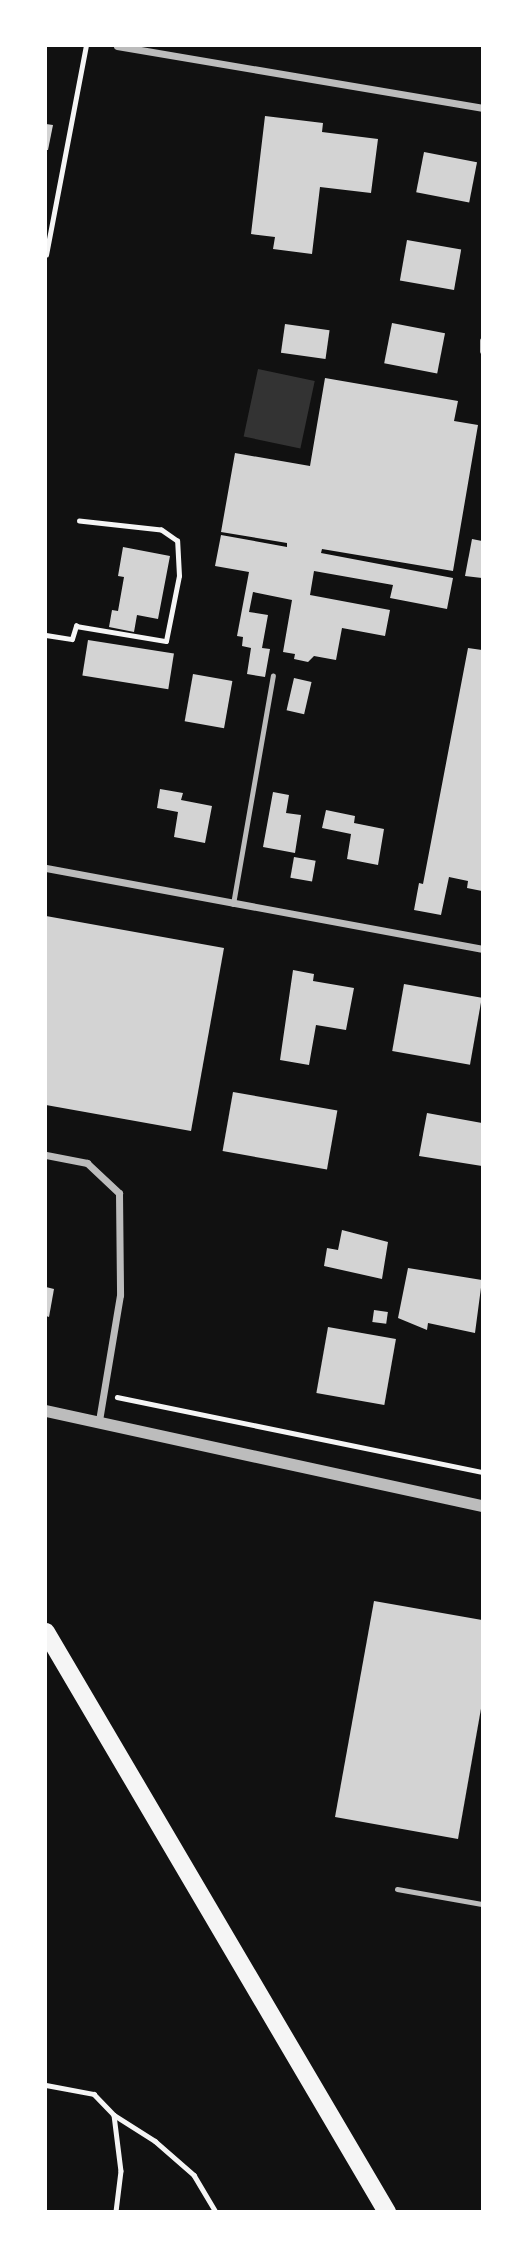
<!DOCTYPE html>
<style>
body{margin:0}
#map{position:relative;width:528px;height:2257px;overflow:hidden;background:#111;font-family:"Roboto Condensed",sans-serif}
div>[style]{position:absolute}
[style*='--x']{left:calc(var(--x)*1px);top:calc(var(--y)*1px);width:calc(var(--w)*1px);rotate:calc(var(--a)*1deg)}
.water>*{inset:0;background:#333;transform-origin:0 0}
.building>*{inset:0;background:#d3d3d3;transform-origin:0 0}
.path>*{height:4.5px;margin:-2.25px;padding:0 2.25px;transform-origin:2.25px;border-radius:2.25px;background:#f5f5f5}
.service>*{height:5px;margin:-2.5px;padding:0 2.5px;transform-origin:2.5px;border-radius:2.5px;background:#bcbcbc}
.minor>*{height:7px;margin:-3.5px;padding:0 3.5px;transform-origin:3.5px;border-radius:3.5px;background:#bcbcbc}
.tertiary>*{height:12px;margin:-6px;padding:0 6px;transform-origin:6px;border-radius:6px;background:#bcbcbc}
.primary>*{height:18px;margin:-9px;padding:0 9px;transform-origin:9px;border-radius:9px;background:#f5f5f5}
span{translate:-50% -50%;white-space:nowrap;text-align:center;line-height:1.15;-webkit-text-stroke:5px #fff;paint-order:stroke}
.frame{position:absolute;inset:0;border:47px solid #fff;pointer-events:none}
</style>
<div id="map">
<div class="water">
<div style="left:258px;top:369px;width:58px;height:69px;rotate:12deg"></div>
</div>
<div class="building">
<div style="clip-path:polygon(265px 116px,323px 123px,322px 132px,378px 139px,371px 193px,320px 187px,312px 254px,273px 249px,275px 237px,251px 234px)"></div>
<div style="clip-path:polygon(46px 124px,53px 125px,48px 150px,46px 150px)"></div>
<div style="left:424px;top:152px;width:54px;height:41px;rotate:11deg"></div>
<div style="left:407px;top:240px;width:55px;height:41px;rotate:10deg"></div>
<div style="left:392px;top:323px;width:54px;height:41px;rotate:11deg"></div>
<div style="left:285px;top:324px;width:45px;height:29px;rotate:8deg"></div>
<div style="clip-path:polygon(325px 378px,458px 401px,454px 421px,478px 425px,453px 571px,322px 549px,321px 553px,453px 578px,447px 609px,390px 598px,393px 585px,314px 571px,310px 595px,390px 610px,385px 636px,342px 628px,336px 660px,314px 656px,308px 662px,294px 659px,295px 654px,283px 652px,292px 600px,253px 592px,249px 612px,268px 615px,262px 648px,270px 649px,265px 677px,247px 674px,251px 648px,242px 646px,243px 637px,237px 636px,249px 572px,215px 566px,221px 535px,287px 547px,287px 543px,221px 532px,235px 453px,310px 466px)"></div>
<div style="clip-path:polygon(472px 539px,482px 541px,482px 578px,465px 576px)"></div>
<div style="clip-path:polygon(123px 547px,170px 556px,158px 619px,137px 615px,134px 632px,109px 627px,112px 610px,118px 611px,124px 577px,118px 576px)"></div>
<div style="left:88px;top:640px;width:87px;height:36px;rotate:9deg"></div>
<div style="clip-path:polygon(468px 648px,482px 650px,482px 891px,467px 888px,468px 881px,449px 877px,441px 915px,414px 910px,419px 883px,423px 884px)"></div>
<div style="left:193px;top:674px;width:40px;height:48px;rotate:10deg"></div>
<div style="left:294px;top:678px;width:18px;height:33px;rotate:13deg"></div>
<div style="clip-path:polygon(160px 789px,183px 793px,181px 800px,212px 806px,205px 843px,174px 837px,178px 812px,157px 808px)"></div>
<div style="clip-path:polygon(273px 792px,289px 795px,286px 813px,301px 815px,295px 853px,263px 847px)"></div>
<div style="clip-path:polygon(326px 810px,355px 816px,354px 823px,384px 829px,378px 865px,347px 859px,351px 834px,322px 828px)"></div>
<div style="left:294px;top:857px;width:22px;height:21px;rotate:10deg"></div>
<div style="clip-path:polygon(46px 916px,224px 948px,191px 1131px,46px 1105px)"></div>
<div style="clip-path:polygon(293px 970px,314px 974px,313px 981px,354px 988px,346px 1030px,316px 1025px,309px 1065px,280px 1060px)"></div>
<div style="left:404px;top:984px;width:79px;height:68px;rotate:10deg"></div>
<div style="left:233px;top:1092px;width:106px;height:60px;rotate:10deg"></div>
<div style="clip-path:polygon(427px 1113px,482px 1123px,482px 1166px,419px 1156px)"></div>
<div style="clip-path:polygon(342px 1230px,388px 1242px,382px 1279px,324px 1266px,327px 1248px,338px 1250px)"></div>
<div style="clip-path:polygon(408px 1268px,482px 1280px,475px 1333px,428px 1323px,427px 1330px,398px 1318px)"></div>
<div style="clip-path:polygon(46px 1287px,54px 1289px,49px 1317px,46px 1316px)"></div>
<div style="left:374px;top:1310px;width:14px;height:12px;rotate:8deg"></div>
<div style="left:328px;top:1327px;width:69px;height:67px;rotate:10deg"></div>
<div style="clip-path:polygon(374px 1601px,482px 1620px,482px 1703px,458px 1839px,335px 1817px)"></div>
</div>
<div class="path">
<div style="--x:46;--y:255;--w:213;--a:-79.2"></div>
<div style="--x:46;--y:635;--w:26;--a:9"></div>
<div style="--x:72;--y:639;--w:14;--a:-73"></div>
<div style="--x:76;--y:626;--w:91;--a:9.5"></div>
<div style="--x:166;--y:641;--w:66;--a:-78.7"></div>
<div style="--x:179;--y:576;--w:35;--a:-93"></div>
<div style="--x:177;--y:541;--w:19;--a:-145"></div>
<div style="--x:161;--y:530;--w:82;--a:-173.7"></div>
<div style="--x:117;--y:1397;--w:373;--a:11.6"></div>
<div style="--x:46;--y:2085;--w:49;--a:10.6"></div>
<div style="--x:94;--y:2094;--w:29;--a:46"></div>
<div style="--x:114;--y:2115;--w:56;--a:82.9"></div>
<div style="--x:121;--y:2171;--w:41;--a:97"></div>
<div style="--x:114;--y:2115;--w:49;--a:32.4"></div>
<div style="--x:155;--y:2141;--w:52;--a:41.1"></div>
<div style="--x:194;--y:2175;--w:43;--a:59.3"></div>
</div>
<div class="service">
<div style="--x:482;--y:340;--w:11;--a:90"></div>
<div style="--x:233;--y:904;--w:232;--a:-80.1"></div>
<div style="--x:397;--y:1889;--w:86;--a:10"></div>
</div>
<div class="minor">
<div style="--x:117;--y:46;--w:370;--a:9.6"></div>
<div style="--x:46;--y:868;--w:443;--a:10.5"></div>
<div style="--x:46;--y:1155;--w:42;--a:11"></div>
<div style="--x:87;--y:1163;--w:44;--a:43.2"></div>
<div style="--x:119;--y:1193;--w:102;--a:89.4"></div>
<div style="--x:120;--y:1295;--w:128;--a:99.5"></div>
</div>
<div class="tertiary">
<div style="--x:46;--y:1411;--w:446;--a:12.3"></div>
</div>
<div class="primary">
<div style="--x:46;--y:1632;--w:673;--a:59.55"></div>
</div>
<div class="frame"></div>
</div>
